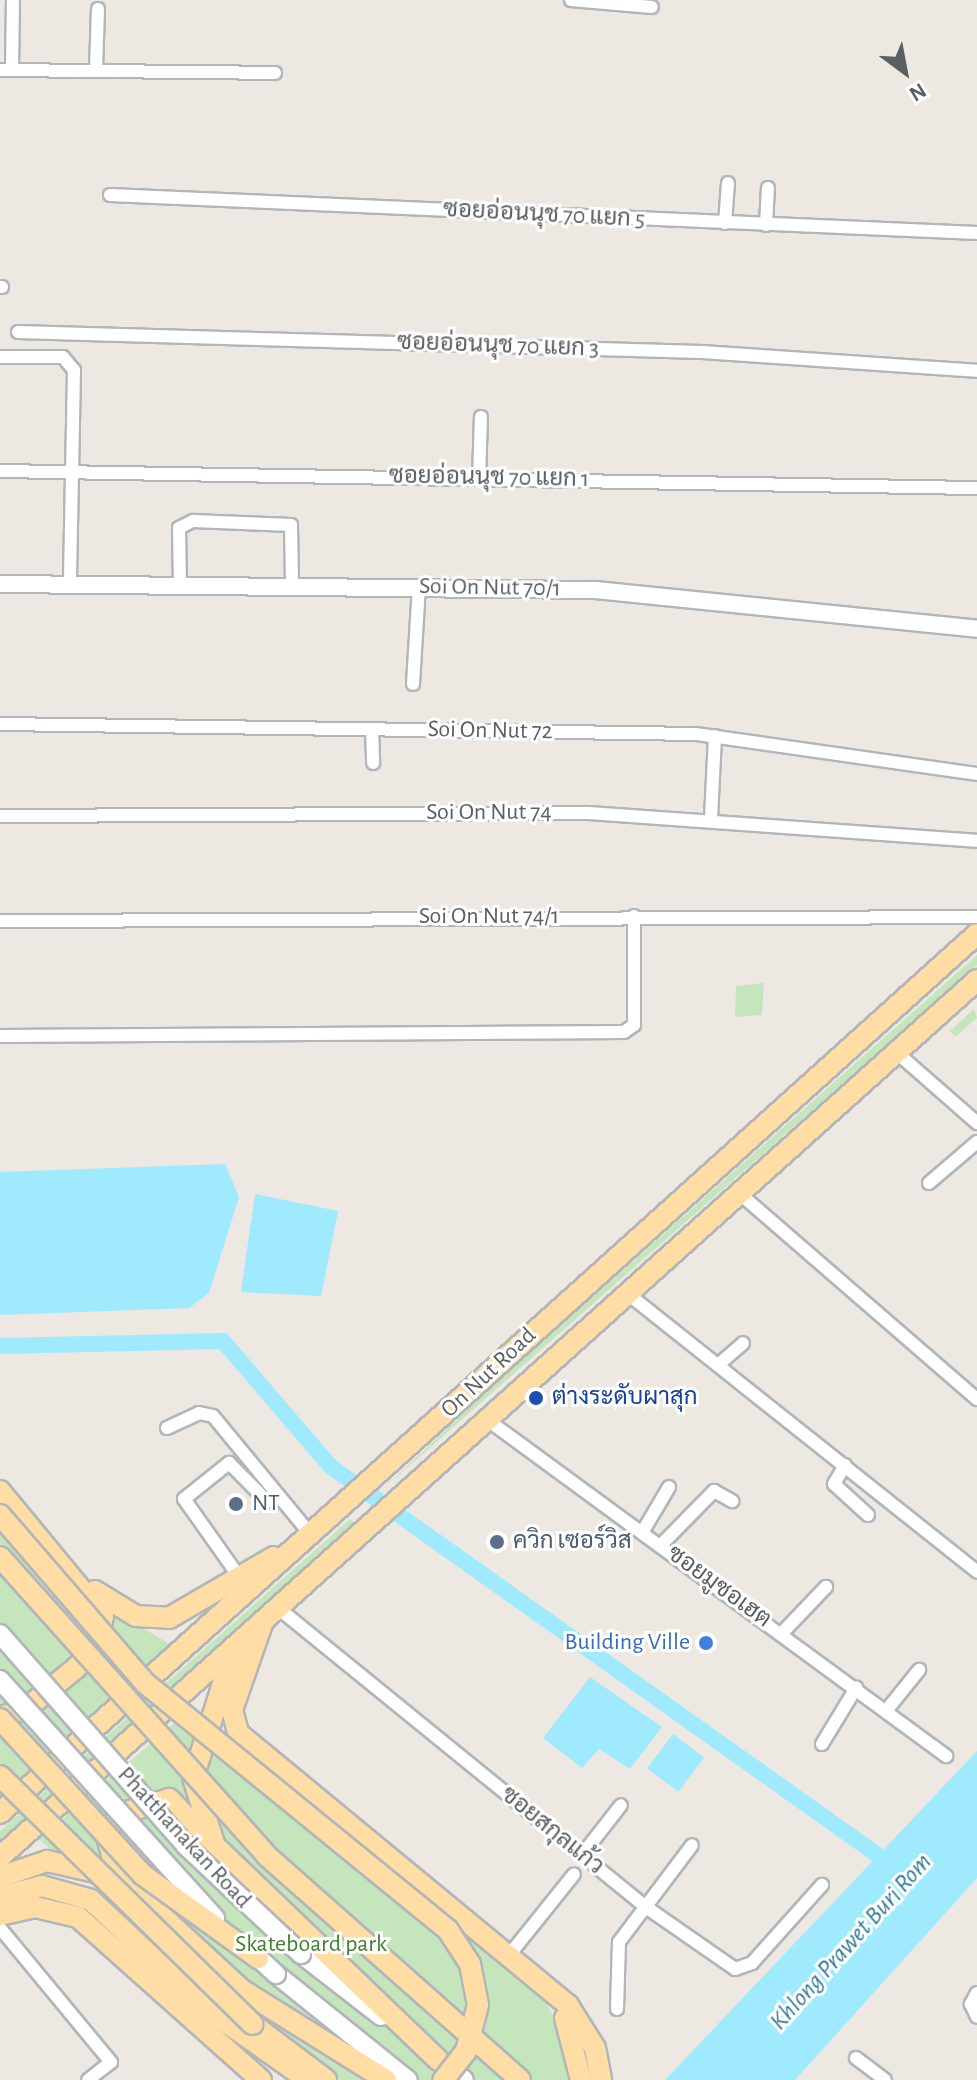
<!DOCTYPE html>
<meta charset="utf-8">
<style>
body{margin:0}
#map{position:relative;width:977px;height:2080px;overflow:hidden;background:#ede8e1;font-family:"Alegreya Sans",Sarabun,sans-serif}
div>[style]{position:absolute}
[style*='--x']{left:calc(var(--x)*1px);top:calc(var(--y)*1px);width:calc(var(--w)*1px);rotate:calc(var(--a)*1deg)}
.green>*{inset:0;background:#c5e6bc}
.water>*{inset:0;background:#9feaff;transform-origin:0 0}
.canal>*{height:16px;margin:-8px;padding:0 8px;transform-origin:8px;border-radius:8px;background:#9feaff}
.roads{filter:drop-shadow(2px 0 #b2b6b9) drop-shadow(-2px 0 #b2b6b9) drop-shadow(0 2px #b2b6b9) drop-shadow(0 -2px #b2b6b9)}
.minor>*{height:12px;margin:-6px;padding:0 6px;transform-origin:6px;border-radius:6px;background:#fff}
.tertiary>*{height:16px;margin:-8px;padding:0 8px;transform-origin:8px;border-radius:8px;background:#fff}
.secondary>*{height:18px;margin:-9px;padding:0 9px;transform-origin:9px;border-radius:9px;background:#fff}
.primary>*{height:20px;margin:-10px;padding:0 10px;transform-origin:10px;border-radius:10px;background:#ffdda4}
.bridges{filter:drop-shadow(2px 0 #b1b6b9) drop-shadow(-2px 0 #b1b6b9) drop-shadow(0 2px #b1b6b9) drop-shadow(0 -2px #b1b6b9)}
.secondary-bridge>*{height:18px;margin:-9px;padding:0 9px;transform-origin:9px;border-radius:9px;background:#fff}
.primary-bridge>*{height:20px;margin:-10px;padding:0 10px;transform-origin:10px;border-radius:10px;background:#ffdda4}
.dots>*{width:22px;height:22px;translate:-50% -50%;box-sizing:border-box;border:4px solid #fff;border-radius:50%}
span{translate:-50% -50%;white-space:nowrap;text-align:center;line-height:1.15;-webkit-text-stroke:6px #fff;paint-order:stroke}
.street-label{font-size:24px;color:#5a5f62}
.transit-label{font-size:24px;color:#164399}
.left{translate:0 -50%;text-align:left}
.service-label{font-size:24px;color:#4e5e75}
.shop-label{font-size:24px;color:#366cbe}
.right{translate:-100% -50%;text-align:right}
.park-label{font-size:24px;color:#408232}
.water-label{font-size:26px;color:#347a98;font-style:italic}
.north{position:absolute;left:865px;top:32px;width:80px;height:80px;-webkit-text-stroke:6px #fff;paint-order:stroke;rotate:148deg;font-size:22px;font-weight:700;line-height:32px;text-align:center;color:#5a5f62}
.north::after{content:'';display:block;margin:auto;width:28px;height:36px;background:#5a5f62;clip-path:polygon(50% 0,100% 100%,50% 72%,0 100%)}
</style>
<div id="map">
<div class="green">
<div style="clip-path:polygon(977px 955px,977px 965px,383px 1489px,487px 1391px)"></div>
<div style="clip-path:polygon(764px 983px,762px 1015px,735px 1017px,736px 986px)"></div>
<div style="clip-path:polygon(974px 1009px,977px 1018px,955px 1037px,950px 1031px)"></div>
<div style="clip-path:polygon(350px 1519px,354px 1523px,0 1842px,0 1831px)"></div>
<div style="clip-path:polygon(0 1530px,18px 1552px,181px 1651px,0 1814px)"></div>
<div style="clip-path:polygon(178px 1720px,540px 1990px,565px 2040px,569px 2080px,339px 2080px,252px 2024px,39px 1839px)"></div>
</div>
<div class="water">
<div style="clip-path:polygon(225px 1164px,239px 1197px,209px 1293px,189px 1308px,0 1315px,0 1172px)"></div>
<div style="clip-path:polygon(255px 1194px,338px 1211px,321px 1296px,241px 1292px)"></div>
<div style="clip-path:polygon(590px 1677px,662px 1727px,630px 1769px,599px 1749px,582px 1768px,543px 1738px)"></div>
<div style="left:673px;top:1734px;width:39px;height:43px;rotate:37deg"></div>
<div style="clip-path:polygon(977px 1751px,977px 1878px,795px 2080px,665px 2080px)"></div>
</div>
<div class="canal">
<div style="--x:0;--y:1346;--w:223;--a:-1.3"></div>
<div style="--x:223;--y:1341;--w:165;--a:49.4"></div>
<div style="--x:330;--y:1466;--w:691;--a:35.39"></div>
</div>
<div class="roads">
<div class="minor">
<div style="--x:571;--y:0;--w:81;--a:4.9"></div>
<div style="--x:96;--y:69;--w:60;--a:-88.1"></div>
<div style="--x:0;--y:70;--w:275;--a:0.6"></div>
<div style="--x:12;--y:70;--w:70;--a:-89.2"></div>
<div style="--x:110;--y:195;--w:868;--a:2.51"></div>
<div style="--x:725;--y:223;--w:40;--a:-85.7"></div>
<div style="--x:766;--y:225;--w:37;--a:-87"></div>
<div style="--x:0;--y:287;--w:2;--a:0"></div>
<div style="--x:18;--y:332;--w:683;--a:1.68"></div>
<div style="--x:701;--y:352;--w:277;--a:3.9"></div>
<div style="--x:0;--y:357;--w:63;--a:0"></div>
<div style="--x:63;--y:357;--w:17;--a:50"></div>
<div style="--x:74;--y:370;--w:214;--a:91.1"></div>
<div style="--x:0;--y:471;--w:977;--a:1"></div>
<div style="--x:479;--y:479;--w:62;--a:-88.2"></div>
<div style="--x:180;--y:585;--w:57;--a:-91"></div>
<div style="--x:179;--y:528;--w:16;--a:-27"></div>
<div style="--x:193;--y:521;--w:98;--a:2.3"></div>
<div style="--x:291;--y:525;--w:60;--a:89"></div>
<div style="--x:413;--y:684;--w:97;--a:-86.5"></div>
<div style="--x:0;--y:724;--w:696;--a:0.82"></div>
<div style="--x:696;--y:734;--w:284;--a:8.1"></div>
<div style="--x:372;--y:729;--w:34;--a:88"></div>
<div style="--x:0;--y:816;--w:588;--a:-0.29"></div>
<div style="--x:588;--y:813;--w:390;--a:4.1"></div>
<div style="--x:711;--y:818;--w:82;--a:-87.2"></div>
<div style="--x:0;--y:921;--w:977;--a:-0.23"></div>
<div style="--x:0;--y:1036;--w:624;--a:-0.37"></div>
<div style="--x:624;--y:1032;--w:12;--a:-35"></div>
<div style="--x:634;--y:1025;--w:109;--a:-90"></div>
<div style="--x:896;--y:1052;--w:108;--a:41.2"></div>
<div style="--x:929;--y:1183;--w:63;--a:-40.5"></div>
<div style="--x:739;--y:1193;--w:315;--a:40.9"></div>
<div style="--x:628;--y:1294;--w:446;--a:38.5"></div>
<div style="--x:718;--y:1365;--w:33;--a:-41"></div>
<div style="--x:489;--y:1421;--w:567;--a:36.24"></div>
<div style="--x:167;--y:1428;--w:35;--a:-25"></div>
<div style="--x:199;--y:1413;--w:14;--a:12"></div>
<div style="--x:213;--y:1416;--w:156;--a:50.5"></div>
<div style="--x:845;--y:1465;--w:22;--a:120"></div>
<div style="--x:834;--y:1484;--w:46;--a:42.4"></div>
<div style="--x:643;--y:1531;--w:51;--a:-59.4"></div>
<div style="--x:661;--y:1545;--w:76;--a:-45.5"></div>
<div style="--x:714;--y:1491;--w:21;--a:29"></div>
<div style="--x:240;--y:1578;--w:97;--a:-125.3"></div>
<div style="--x:184;--y:1499;--w:58;--a:-38.7"></div>
<div style="--x:229;--y:1463;--w:54;--a:45"></div>
<div style="--x:278;--y:1608;--w:471;--a:39.1"></div>
<div style="--x:643;--y:1905;--w:112;--a:34.8"></div>
<div style="--x:735;--y:1969;--w:18;--a:-19"></div>
<div style="--x:752;--y:1963;--w:105;--a:-48.1"></div>
<div style="--x:782;--y:1633;--w:64;--a:-46.3"></div>
<div style="--x:886;--y:1711;--w:53;--a:-51.2"></div>
<div style="--x:822;--y:1744;--w:66;--a:-58.7"></div>
<div style="--x:582;--y:1855;--w:63;--a:-52"></div>
<div style="--x:0;--y:1928;--w:174;--a:50.4"></div>
<div style="--x:111;--y:2062;--w:29;--a:142"></div>
<div style="--x:510;--y:1954;--w:102;--a:-51.3"></div>
<div style="--x:977;--y:1993;--w:13;--a:119"></div>
<div style="--x:971;--y:2004;--w:14;--a:65"></div>
<div style="--x:617;--y:2009;--w:67;--a:-88.3"></div>
<div style="--x:619;--y:1942;--w:121;--a:-53"></div>
<div style="--x:856;--y:2058;--w:36;--a:37"></div>
</div>
<div class="tertiary">
<div style="--x:0;--y:584;--w:596;--a:0.58"></div>
<div style="--x:596;--y:590;--w:383;--a:5.8"></div>
</div>
<div class="secondary">
<div style="--x:301;--y:1954;--w:101;--a:37.8"></div>
<div style="--x:276;--y:1974;--w:169;--a:38.8"></div>
<div style="--x:439;--y:2061;--w:31;--a:37"></div>
</div>
<div class="primary">
<div style="--x:0;--y:1491;--w:162;--a:50.5"></div>
<div style="--x:103;--y:1616;--w:31;--a:101"></div>
<div style="--x:97;--y:1646;--w:30;--a:134"></div>
<div style="--x:76;--y:1668;--w:62;--a:140.9"></div>
<div style="--x:28;--y:1707;--w:30;--a:159"></div>
<div style="--x:95;--y:1591;--w:48;--a:31.4"></div>
<div style="--x:136;--y:1616;--w:33;--a:3"></div>
<div style="--x:169;--y:1618;--w:121;--a:-30.2"></div>
<div style="--x:262;--y:1624;--w:91;--a:109.2"></div>
<div style="--x:232;--y:1710;--w:24;--a:75"></div>
<div style="--x:238;--y:1733;--w:428;--a:39.5"></div>
<div style="--x:568;--y:2005;--w:51;--a:57.9"></div>
<div style="--x:595;--y:2048;--w:33;--a:79"></div>
<div style="--x:233;--y:1652;--w:132;--a:107.6"></div>
<div style="--x:193;--y:1778;--w:71;--a:72.1"></div>
<div style="--x:215;--y:1846;--w:309;--a:43.8"></div>
<div style="--x:0;--y:1813;--w:1314;--a:-41.98"></div>
<div style="--x:215;--y:1846;--w:66;--a:-134.4"></div>
<div style="--x:169;--y:1799;--w:48;--a:163.1"></div>
<div style="--x:123;--y:1813;--w:26;--a:130"></div>
<div style="--x:106;--y:1833;--w:31;--a:75"></div>
<div style="--x:114;--y:1863;--w:39;--a:52"></div>
<div style="--x:138;--y:1894;--w:142;--a:42.7"></div>
<div style="--x:242;--y:1990;--w:170;--a:32"></div>
<div style="--x:0;--y:1857;--w:1313;--a:-41.91"></div>
<div style="--x:0;--y:1877;--w:50;--a:-18.8"></div>
<div style="--x:47;--y:1861;--w:54;--a:12.8"></div>
<div style="--x:0;--y:1897;--w:43;--a:-14.7"></div>
<div style="--x:42;--y:1886;--w:51;--a:15.9"></div>
<div style="--x:91;--y:1900;--w:158;--a:43.2"></div>
<div style="--x:206;--y:2008;--w:125;--a:35.2"></div>
<div style="--x:0;--y:1915;--w:36;--a:-13"></div>
<div style="--x:35;--y:1907;--w:44;--a:13.1"></div>
<div style="--x:78;--y:1917;--w:245;--a:41.7"></div>
<div style="--x:565;--y:2018;--w:64;--a:75.5"></div>
<div style="--x:252;--y:2024;--w:93;--a:37.1"></div>
</div>
</div>
<div class="bridges">
<div class="secondary-bridge">
<div style="--x:0;--y:1634;--w:282;--a:48.7"></div>
<div style="--x:186;--y:1846;--w:158;--a:43.2"></div>
<div style="--x:0;--y:1680;--w:321;--a:47.9"></div>
<div style="--x:249;--y:1949;--w:37;--a:43"></div>
</div>
<div class="primary-bridge">
<div style="--x:0;--y:1515;--w:222;--a:49.2"></div>
<div style="--x:145;--y:1683;--w:391;--a:39.2"></div>
<div style="--x:448;--y:1930;--w:40;--a:57.1"></div>
<div style="--x:470;--y:1964;--w:42;--a:79"></div>
<div style="--x:478;--y:2005;--w:48;--a:104.6"></div>
<div style="--x:466;--y:2051;--w:37;--a:128"></div>
<div style="--x:0;--y:1557;--w:399;--a:48.2"></div>
<div style="--x:266;--y:1855;--w:339;--a:41.5"></div>
<div style="--x:0;--y:1719;--w:212;--a:47.5"></div>
<div style="--x:143;--y:1875;--w:142;--a:35.8"></div>
<div style="--x:0;--y:1776;--w:354;--a:44.5"></div>
</div>
</div>
<div class="dots">
<div style="left:536px;top:1398px;background:#1a4fb4"></div>
<div style="left:236px;top:1504px;background:#5c6f8a"></div>
<div style="left:497px;top:1542px;background:#5c6f8a"></div>
<div style="left:706px;top:1643px;background:#3f7fe0"></div>
</div>
<div class="street-label">
<span style="left:544px;top:215px;rotate:3deg">ซอยอ่อนนุช 70 แยก 5</span>
<span style="left:498px;top:346px;rotate:2deg">ซอยอ่อนนุช 70 แยก 3</span>
<span style="left:489px;top:478px;rotate:1deg">ซอยอ่อนนุช 70 แยก 1</span>
<span style="left:490px;top:588px;rotate:1deg">Soi On Nut 70/1</span>
<span style="left:490px;top:731px;rotate:1deg">Soi On Nut 72</span>
<span style="left:489px;top:813px">Soi On Nut 74</span>
<span style="left:489px;top:917px">Soi On Nut 74/1</span>
<span style="left:489px;top:1373px;rotate:-43deg">On Nut Road</span>
<span style="left:719px;top:1587px;rotate:36deg">ซอยมูซอเฮต</span>
<span style="left:552px;top:1831px;rotate:39deg">ซอยสกุลแก้ว</span>
<span style="left:184px;top:1838px;rotate:47deg">Phatthanakan Road</span>
</div>
<div class="transit-label">
<span class="left" style="left:552px;top:1398px">ต่างระดับผาสุก</span>
</div>
<div class="service-label">
<span class="left" style="left:252px;top:1504px">NT</span>
<span class="left" style="left:513px;top:1542px">ควิก เซอร์วิส</span>
</div>
<div class="shop-label">
<span class="right" style="left:690px;top:1643px">Building Ville</span>
</div>
<div class="park-label">
<span style="left:311px;top:1945px">Skateboard park</span>
</div>
<div class="water-label">
<span style="left:851px;top:1942px;rotate:-48deg">Khlong Prawet Buri Rom</span>
</div>
<div class="north">N</div>
</div>
